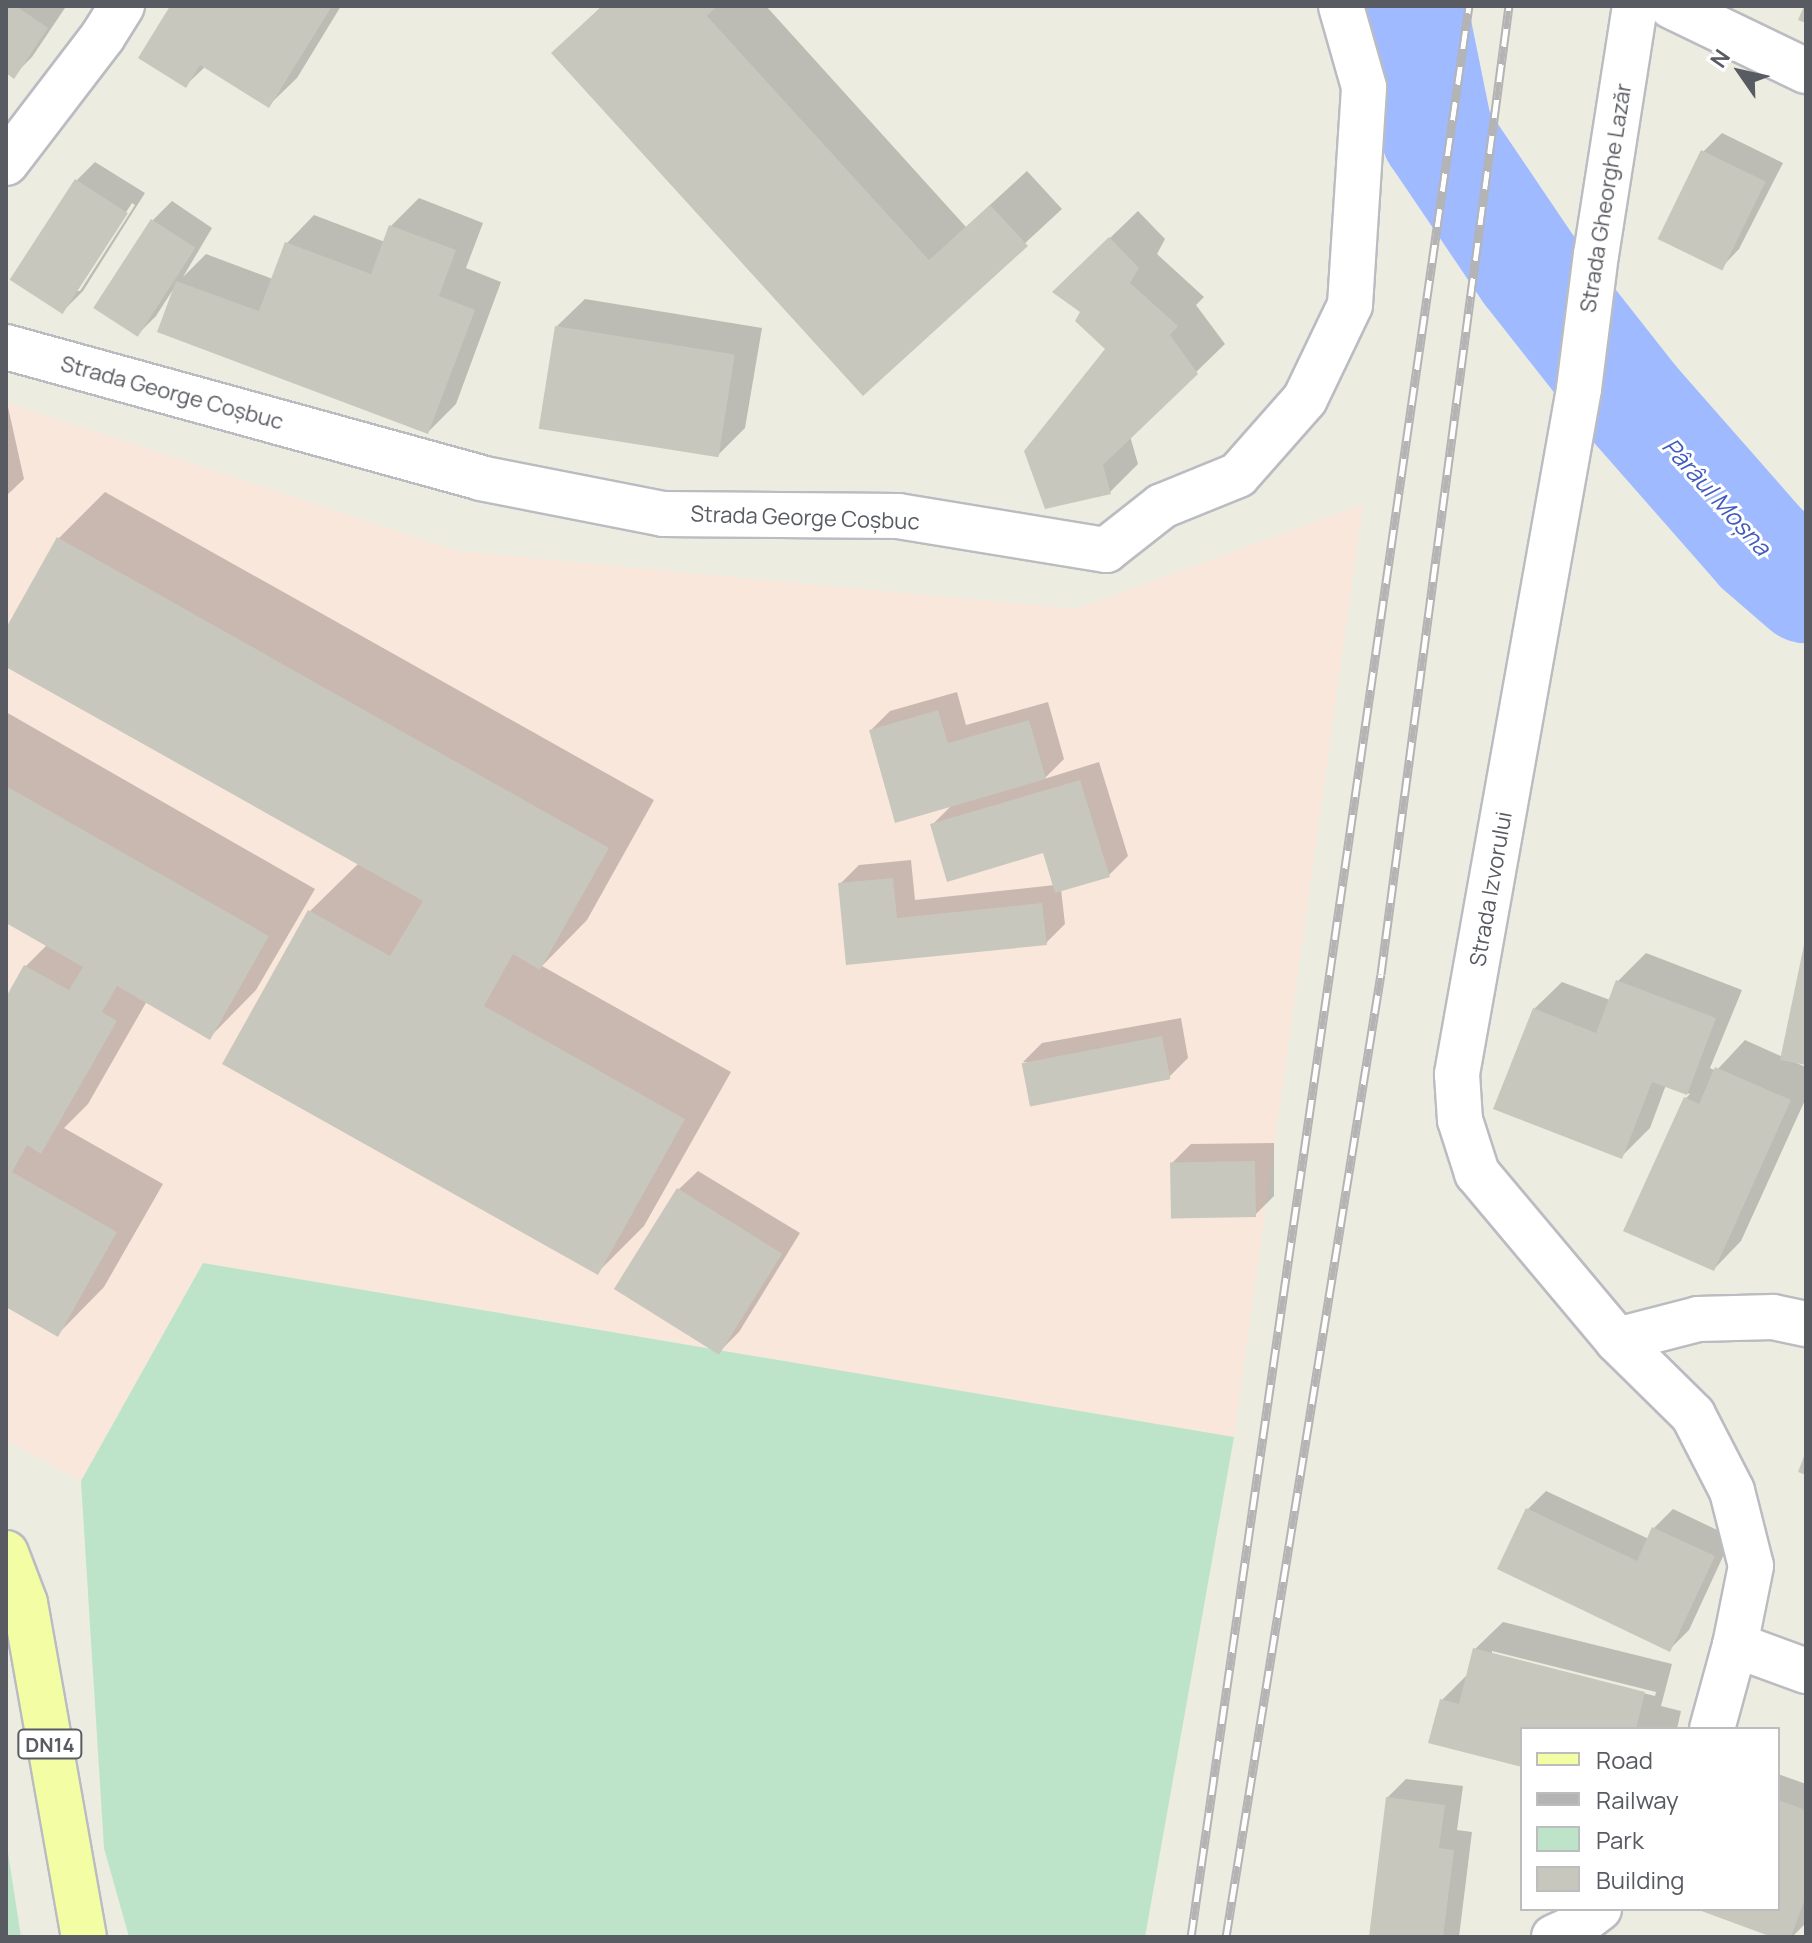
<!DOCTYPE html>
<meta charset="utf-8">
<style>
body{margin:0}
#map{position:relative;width:1812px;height:1943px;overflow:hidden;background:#ecece1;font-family:Manrope,sans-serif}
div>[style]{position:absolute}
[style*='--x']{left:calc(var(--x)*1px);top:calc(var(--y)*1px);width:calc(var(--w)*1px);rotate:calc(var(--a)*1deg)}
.medical>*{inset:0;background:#fae7dc}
.green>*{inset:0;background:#bde4c8}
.shadow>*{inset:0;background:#0003}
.river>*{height:112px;margin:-56px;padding:0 56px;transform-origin:56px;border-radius:56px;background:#9fbafe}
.building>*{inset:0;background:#c7c7bd;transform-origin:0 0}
.roads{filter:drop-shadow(2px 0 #bbbcc2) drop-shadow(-2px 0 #bbbcc2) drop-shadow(0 2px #bbbcc2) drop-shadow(0 -2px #bbbcc2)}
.minor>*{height:44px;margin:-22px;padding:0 22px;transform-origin:22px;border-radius:22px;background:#fff}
.major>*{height:44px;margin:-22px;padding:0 22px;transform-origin:22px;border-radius:22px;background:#f3fea4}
.rail>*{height:9px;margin-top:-4.5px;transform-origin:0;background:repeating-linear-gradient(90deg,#fff 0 18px,#b4b4b5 0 36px);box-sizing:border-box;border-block:2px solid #b4b4b5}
span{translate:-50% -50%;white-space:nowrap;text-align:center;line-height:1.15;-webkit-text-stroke:6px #fff;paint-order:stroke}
.shield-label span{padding:2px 6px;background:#fff;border:2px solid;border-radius:6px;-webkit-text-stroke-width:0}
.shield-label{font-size:20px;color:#595b62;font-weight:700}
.street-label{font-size:22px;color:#595b62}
.water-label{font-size:24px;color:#435cc0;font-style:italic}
.frame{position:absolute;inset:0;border:8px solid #595b62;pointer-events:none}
.legend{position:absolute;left:1520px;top:1727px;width:260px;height:184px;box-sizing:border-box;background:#fff;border:2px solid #bdbdc0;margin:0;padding:10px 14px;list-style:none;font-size:24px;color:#595b62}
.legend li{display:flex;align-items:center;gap:16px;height:40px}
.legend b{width:40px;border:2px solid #bdbdc0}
.north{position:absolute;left:1700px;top:32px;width:80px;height:80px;-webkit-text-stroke:6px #fff;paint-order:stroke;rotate:304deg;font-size:22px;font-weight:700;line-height:32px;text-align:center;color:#595b62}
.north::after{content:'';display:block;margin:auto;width:28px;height:36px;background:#595b62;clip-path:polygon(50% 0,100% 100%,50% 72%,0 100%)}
</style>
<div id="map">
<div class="medical">
<div style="clip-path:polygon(6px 402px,458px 551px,1076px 609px,1363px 504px,1234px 1437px,204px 1263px,81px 1481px,6px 1440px)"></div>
</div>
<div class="green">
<div style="clip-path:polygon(203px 1263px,1234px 1437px,1145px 1937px,129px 1937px,104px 1848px,81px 1481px)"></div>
<div style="clip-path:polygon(6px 1840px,21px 1937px,6px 1937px)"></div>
</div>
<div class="shadow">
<div style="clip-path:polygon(6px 6px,65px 8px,32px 57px,13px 76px,6px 71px)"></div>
<div style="clip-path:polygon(173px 6px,341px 6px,297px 78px,269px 105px,206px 66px,186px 85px)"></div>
<div style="clip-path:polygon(602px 6px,766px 6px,966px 227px,1027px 171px,1062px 209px,863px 393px,554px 53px)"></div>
<div style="clip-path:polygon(1722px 133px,1783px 163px,1739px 249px,1721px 268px,1703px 152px)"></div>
<div style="clip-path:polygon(evenodd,95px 162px,145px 193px,83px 291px,64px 310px,76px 181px,95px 162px,132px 203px,135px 205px,80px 291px,75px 291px,132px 203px)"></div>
<div style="clip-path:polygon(419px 198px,483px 223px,466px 268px,501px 282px,456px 404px,428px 432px,174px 288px,156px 316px,137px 335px,153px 220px,172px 201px,212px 228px,183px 277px,206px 254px,273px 279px,287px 243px,314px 215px,385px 242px,391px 226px)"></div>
<div style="clip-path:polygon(1138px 211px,1165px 239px,1157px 254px,1204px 297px,1196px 305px,1225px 344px,1130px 436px,1138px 464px,1110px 492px,1046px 506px,1108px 349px,1083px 312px,1082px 265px)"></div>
<div style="clip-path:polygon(585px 299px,762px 328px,745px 428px,717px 456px,557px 326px)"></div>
<div style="clip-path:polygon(6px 398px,24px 479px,6px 496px)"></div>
<div style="clip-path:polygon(105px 492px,654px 800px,587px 920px,542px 966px,731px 1072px,644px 1226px,597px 1273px,310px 911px,359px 863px,6px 665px,6px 632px,58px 539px)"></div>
<div style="clip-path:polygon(957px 692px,966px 725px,1048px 702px,1064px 759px,1044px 779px,1099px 762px,1128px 856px,1109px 875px,1061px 889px,1065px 924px,1046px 943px,848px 963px,840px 884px,859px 865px,911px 860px,915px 900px,1055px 885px,1045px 851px,932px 825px,953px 804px,871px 730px,890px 711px)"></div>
<div style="clip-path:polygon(6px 712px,315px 889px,256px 990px,210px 1037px,147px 1001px,88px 1104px,64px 1128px,163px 1184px,104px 1287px,58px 1334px,6px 1305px,6px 1001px,26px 966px,48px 944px,6px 920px)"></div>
<div style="clip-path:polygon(1806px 943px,1806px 1063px,1794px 1062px,1806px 1067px,1806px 1098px,1741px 1241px,1714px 1269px,1686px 1098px,1690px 1094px,1666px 1085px,1650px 1128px,1622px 1156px,1534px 1009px,1562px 982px,1610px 1000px,1618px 981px,1646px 953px,1742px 990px,1710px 1068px,1716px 1071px,1745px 1040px,1783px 1057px)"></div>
<div style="clip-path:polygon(1181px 1018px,1188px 1058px,1169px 1077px,1023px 1062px,1042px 1043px)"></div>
<div style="clip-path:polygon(1274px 1143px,1274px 1196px,1255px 1215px,1172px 1163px,1191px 1144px)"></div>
<div style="clip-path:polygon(698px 1171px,800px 1233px,739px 1332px,720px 1351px,679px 1189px)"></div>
<div style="clip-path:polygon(1546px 1491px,1649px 1539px,1654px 1528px,1673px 1509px,1732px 1537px,1689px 1630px,1670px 1649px,1527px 1510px)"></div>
<div style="clip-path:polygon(evenodd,1503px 1622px,1672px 1664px,1661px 1706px,1681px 1711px,1677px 1729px,1522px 1729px,1522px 1765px,1442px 1700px,1469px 1673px,1475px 1649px,1503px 1622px,1492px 1651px,1656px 1692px,1655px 1696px,1492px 1655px,1492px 1651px)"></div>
<div style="clip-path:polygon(1778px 1774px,1806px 1784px,1806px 1923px,1792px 1937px,1778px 1937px,1701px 1909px,1778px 1909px)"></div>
<div style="clip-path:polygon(1406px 1779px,1463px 1786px,1457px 1830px,1472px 1832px,1459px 1937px,1371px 1937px,1387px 1798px)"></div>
</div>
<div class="river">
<div style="--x:1411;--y:6;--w:131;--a:78.5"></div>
<div style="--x:1437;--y:134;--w:164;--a:55.9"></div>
<div style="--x:1529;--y:270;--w:167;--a:51.8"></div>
<div style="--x:1632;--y:401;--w:196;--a:48.7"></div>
<div style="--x:1761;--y:548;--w:60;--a:40.9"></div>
</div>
<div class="building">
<div style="clip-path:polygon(6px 6px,16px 6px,48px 28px,14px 79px,6px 73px)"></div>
<div style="clip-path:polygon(170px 6px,332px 6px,269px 108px,200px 65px,186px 88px,138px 58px)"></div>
<div style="clip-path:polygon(602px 6px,717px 6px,707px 16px,929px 260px,990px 205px,1028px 246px,863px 396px,551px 53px)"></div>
<div style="clip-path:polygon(1804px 6px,1806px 6px,1806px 23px,1798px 20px)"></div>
<div style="left:1701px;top:150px;width:72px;height:99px;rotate:26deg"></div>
<div style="left:75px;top:179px;width:63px;height:120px;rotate:33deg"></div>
<div style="left:151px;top:219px;width:53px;height:106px;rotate:33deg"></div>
<div style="clip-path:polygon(389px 225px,456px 250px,439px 296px,475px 310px,428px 434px,157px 332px,176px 281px,259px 311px,285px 242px,371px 274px)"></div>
<div style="clip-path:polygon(1109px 237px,1139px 268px,1130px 283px,1178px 326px,1170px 335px,1198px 374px,1103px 465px,1111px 494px,1045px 509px,1024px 451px,1105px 349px,1075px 321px,1080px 312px,1052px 292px)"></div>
<div style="left:555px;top:326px;width:182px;height:104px;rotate:9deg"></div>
<div style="clip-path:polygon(57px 537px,609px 848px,540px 970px,513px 954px,484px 1006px,685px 1119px,598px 1275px,222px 1064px,308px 910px,390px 956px,423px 901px,6px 667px,6px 628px)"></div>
<div style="clip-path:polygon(938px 710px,948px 743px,1029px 720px,1046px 779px,895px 823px,869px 730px)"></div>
<div style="clip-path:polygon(1080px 780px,1110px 877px,1055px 893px,1043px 853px,947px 882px,930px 824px)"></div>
<div style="clip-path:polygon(6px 786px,269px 936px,210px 1040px,117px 986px,102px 1012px,117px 1021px,41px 1154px,27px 1145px,12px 1172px,117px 1232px,58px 1337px,6px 1307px,6px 997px,24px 965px,69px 990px,83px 967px,6px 923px)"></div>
<div style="clip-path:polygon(893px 878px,897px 918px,1042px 903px,1047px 945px,846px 965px,838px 883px)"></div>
<div style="clip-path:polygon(1805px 940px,1806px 940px,1806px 1065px,1780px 1060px)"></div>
<div style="clip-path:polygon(1616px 980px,1716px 1018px,1687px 1095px,1652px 1082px,1622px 1159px,1493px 1109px,1533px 1008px,1596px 1033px)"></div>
<div style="left:1162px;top:1036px;width:44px;height:143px;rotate:79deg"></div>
<div style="clip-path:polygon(1715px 1067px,1791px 1100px,1714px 1271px,1623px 1231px,1684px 1097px,1699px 1104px)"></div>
<div style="left:1255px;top:1161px;width:56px;height:85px;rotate:89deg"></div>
<div style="left:677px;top:1188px;width:124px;height:119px;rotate:32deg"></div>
<div style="clip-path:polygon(1806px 1451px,1806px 1475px,1798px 1472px)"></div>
<div style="clip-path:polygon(1526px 1508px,1637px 1561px,1652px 1527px,1715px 1556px,1670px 1652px,1497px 1569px)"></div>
<div style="clip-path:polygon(1473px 1648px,1645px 1692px,1636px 1729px,1522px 1729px,1522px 1767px,1428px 1743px,1440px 1699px,1459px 1704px)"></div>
<div style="clip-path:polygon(1386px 1797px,1445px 1805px,1439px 1848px,1454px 1850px,1443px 1937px,1369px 1937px)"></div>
<div style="clip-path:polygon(1778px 1800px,1806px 1810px,1806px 1896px,1791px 1937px,1772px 1937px,1696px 1909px,1778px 1909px)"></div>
</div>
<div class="roads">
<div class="minor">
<div style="--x:1635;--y:6;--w:251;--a:98.9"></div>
<div style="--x:1596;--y:254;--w:136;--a:97.2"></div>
<div style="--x:1579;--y:389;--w:696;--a:100.1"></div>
<div style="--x:1457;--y:1074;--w:46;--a:86.3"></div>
<div style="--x:1460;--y:1120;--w:56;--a:72.2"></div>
<div style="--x:1477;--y:1173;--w:218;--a:50"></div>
<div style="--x:1617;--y:1340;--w:107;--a:44.6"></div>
<div style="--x:1693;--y:1415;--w:85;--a:62.8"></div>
<div style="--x:1732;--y:1491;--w:77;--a:75.8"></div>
<div style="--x:1751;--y:1566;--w:81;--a:101.4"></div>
<div style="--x:1735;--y:1645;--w:87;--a:105.3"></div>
<div style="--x:1671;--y:6;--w:150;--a:25.7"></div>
<div style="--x:6;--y:163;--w:160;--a:-52.6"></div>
<div style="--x:103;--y:36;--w:36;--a:-58"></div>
<div style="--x:6;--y:347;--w:492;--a:15.4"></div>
<div style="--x:480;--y:478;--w:187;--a:11.1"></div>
<div style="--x:663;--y:514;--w:235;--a:0.5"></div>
<div style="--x:898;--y:516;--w:211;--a:9.3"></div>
<div style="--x:1106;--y:550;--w:71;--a:-38.2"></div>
<div style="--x:1162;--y:506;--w:82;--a:-22.2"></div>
<div style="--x:1238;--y:475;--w:101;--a:-48.6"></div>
<div style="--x:1305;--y:399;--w:104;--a:-64.4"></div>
<div style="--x:1350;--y:305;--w:218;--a:-86.3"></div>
<div style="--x:1364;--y:87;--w:84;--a:-105.9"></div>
<div style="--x:1617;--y:1340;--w:84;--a:-14.5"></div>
<div style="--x:1698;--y:1319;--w:75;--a:-1.5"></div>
<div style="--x:1773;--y:1317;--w:34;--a:12"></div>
<div style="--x:1735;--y:1645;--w:76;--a:20.1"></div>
<div style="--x:1554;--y:1937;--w:20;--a:-24"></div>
<div style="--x:1572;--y:1929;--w:34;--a:-37"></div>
</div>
<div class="major">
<div style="--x:6;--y:1553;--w:53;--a:69.2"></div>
<div style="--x:25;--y:1603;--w:339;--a:80"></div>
</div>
</div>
<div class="rail">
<div style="--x:1191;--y:1937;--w:1951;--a:-81.81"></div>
<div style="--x:1226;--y:1937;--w:975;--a:-80.86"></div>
<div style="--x:1381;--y:974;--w:976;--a:-82.47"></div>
</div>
<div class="shield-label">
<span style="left:50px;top:1744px">DN14</span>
</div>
<div class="street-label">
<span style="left:1606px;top:198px;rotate:-81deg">Strada Gheorghe Lazăr</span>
<span style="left:172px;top:393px;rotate:15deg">Strada George Coșbuc</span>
<span style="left:805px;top:518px;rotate:2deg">Strada George Coșbuc</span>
<span style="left:1491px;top:889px;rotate:-80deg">Strada Izvorului</span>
</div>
<div class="water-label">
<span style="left:1717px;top:496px;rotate:48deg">Pârâul Moșna</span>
</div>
<div class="frame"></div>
<ul class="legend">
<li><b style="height:10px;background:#f3fea4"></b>Road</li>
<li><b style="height:10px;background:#b4b4b5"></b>Railway</li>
<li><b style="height:22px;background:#bde4c8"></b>Park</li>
<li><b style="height:22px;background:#c7c7bd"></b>Building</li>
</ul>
<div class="north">N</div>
</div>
